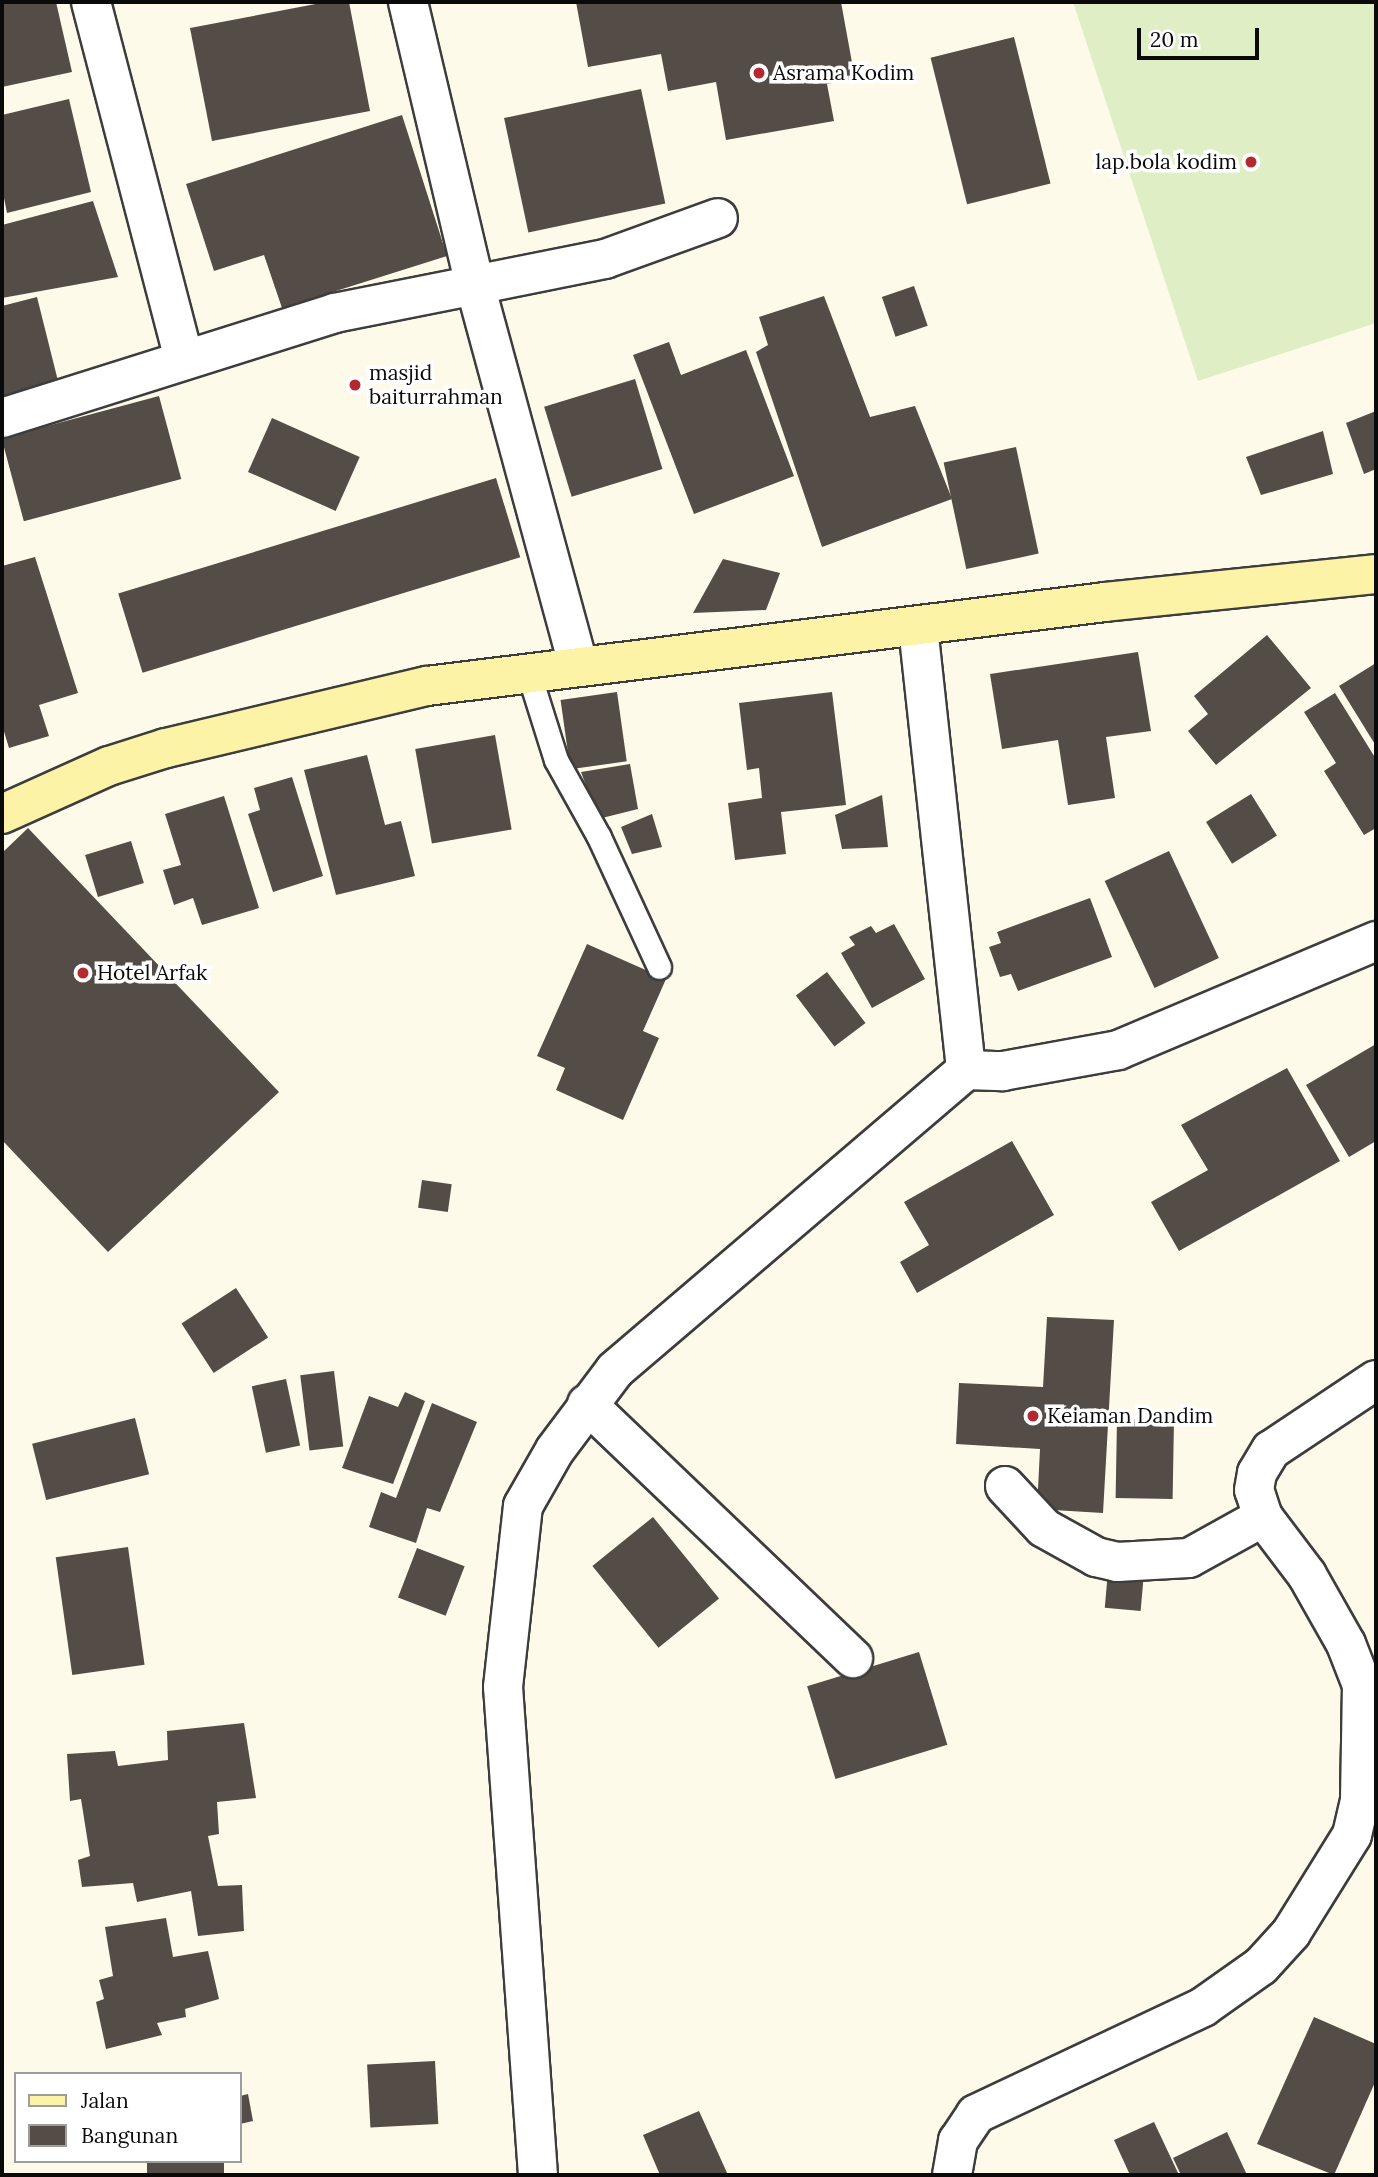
<!DOCTYPE html>
<style>
body{margin:0}
#map{position:relative;width:1378px;height:2177px;overflow:hidden;background:#fefae9;font-family:Lora,serif}
div>[style]{position:absolute}
[style*='--x']{left:calc(var(--x)*1px);top:calc(var(--y)*1px);width:calc(var(--w)*1px);rotate:calc(var(--a)*1deg)}
.pitch>*{inset:0;background:#e0eec6}
.building>*{inset:0;background:#534c47;transform-origin:0 0}
.roads{filter:drop-shadow(2px 0 #3d3d3d) drop-shadow(-2px 0 #3d3d3d) drop-shadow(0 2px #3d3d3d) drop-shadow(0 -2px #3d3d3d)}
.lane>*{height:23px;margin:-11.5px;padding:0 11.5px;transform-origin:11.5px;border-radius:11.5px;background:#fff}
.street>*{height:38px;margin:-19px;padding:0 19px;transform-origin:19px;border-radius:19px;background:#fff}
.secondary>*{height:38px;margin:-19px;padding:0 19px;transform-origin:19px;border-radius:19px;background:#fcf3a6}
.dots>*{width:19px;height:19px;translate:-50% -50%;box-sizing:border-box;border:4px solid #fff;border-radius:50%}
span{translate:-50% -50%;white-space:nowrap;text-align:center;line-height:1.15;-webkit-text-stroke:7px #fff;paint-order:stroke}
.poi-label{font-size:21px;color:#0a0a0a}
.left{translate:0 -50%;text-align:left}
.right{translate:-100% -50%;text-align:right}
.frame{position:absolute;inset:0;border:4px solid #0a0a0a;pointer-events:none}
.legend{position:absolute;left:14px;top:2072px;width:228px;height:91px;box-sizing:border-box;background:#fff;border:2px solid #9d9d9d;margin:0;padding:9px 12px;list-style:none;font-size:21px;color:#0a0a0a}
.legend li{display:flex;align-items:center;gap:14px;height:35px}
.legend b{width:35px;border:2px solid #9d9d9d}
.scale{position:absolute;left:1137px;top:28px;width:122px;height:32px;box-sizing:border-box;border:4px solid #0a0a0a;border-top:0;padding-left:9px;font-size:21px;line-height:24px;white-space:nowrap;color:#0a0a0a;-webkit-text-stroke:5px #fff;paint-order:stroke}
</style>
<div id="map">
<div class="pitch">
<div style="clip-path:polygon(1073px 2px,1376px 2px,1376px 323px,1198px 381px)"></div>
</div>
<div class="building">
<div style="clip-path:polygon(2px 2px,56px 2px,72px 72px,2px 87px)"></div>
<div style="clip-path:polygon(326px 2px,349px 2px,370px 111px,212px 141px,190px 28px)"></div>
<div style="clip-path:polygon(576px 2px,841px 2px,855px 79px,827px 84px,834px 121px,726px 140px,716px 82px,668px 91px,661px 54px,588px 67px)"></div>
<div style="left:1014px;top:37px;width:151px;height:86px;rotate:76deg"></div>
<div style="left:641px;top:89px;width:117px;height:140px;rotate:78deg"></div>
<div style="clip-path:polygon(69px 99px,91px 192px,7px 213px,2px 188px,2px 115px)"></div>
<div style="clip-path:polygon(402px 115px,447px 256px,282px 308px,264px 255px,214px 271px,186px 184px)"></div>
<div style="clip-path:polygon(93px 201px,118px 277px,2px 298px,2px 225px)"></div>
<div style="left:914px;top:286px;width:42px;height:34px;rotate:71deg"></div>
<div style="clip-path:polygon(824px 296px,870px 417px,915px 406px,952px 499px,822px 547px,756px 352px,768px 345px,759px 317px)"></div>
<div style="clip-path:polygon(37px 297px,58px 381px,2px 397px,2px 306px)"></div>
<div style="clip-path:polygon(669px 342px,681px 375px,746px 350px,794px 476px,694px 514px,633px 355px)"></div>
<div style="left:635px;top:379px;width:94px;height:95px;rotate:73deg"></div>
<div style="left:159px;top:396px;width:86px;height:163px;rotate:75deg"></div>
<div style="clip-path:polygon(1376px 411px,1376px 469px,1364px 474px,1346px 423px)"></div>
<div style="left:272px;top:418px;width:96px;height:59px;rotate:24deg"></div>
<div style="clip-path:polygon(1323px 431px,1333px 474px,1261px 495px,1246px 457px)"></div>
<div style="left:1016px;top:447px;width:109px;height:74px;rotate:78deg"></div>
<div style="left:496px;top:478px;width:83px;height:395px;rotate:73deg"></div>
<div style="clip-path:polygon(35px 557px,78px 693px,39px 705px,49px 736px,9px 748px,2px 725px,2px 566px)"></div>
<div style="clip-path:polygon(723px 559px,780px 573px,766px 610px,693px 613px)"></div>
<div style="clip-path:polygon(1267px 635px,1311px 688px,1216px 765px,1188px 731px,1208px 714px,1194px 696px)"></div>
<div style="clip-path:polygon(1138px 652px,1151px 731px,1106px 737px,1115px 798px,1068px 805px,1058px 740px,1002px 749px,990px 674px)"></div>
<div style="clip-path:polygon(1376px 663px,1376px 746px,1339px 686px)"></div>
<div style="left:617px;top:692px;width:70px;height:57px;rotate:82deg"></div>
<div style="clip-path:polygon(832px 692px,846px 805px,781px 812px,786px 854px,735px 860px,728px 803px,762px 798px,759px 768px,747px 770px,739px 703px)"></div>
<div style="clip-path:polygon(1335px 693px,1376px 759px,1376px 828px,1364px 835px,1324px 771px,1336px 763px,1304px 712px)"></div>
<div style="left:495px;top:735px;width:96px;height:81px;rotate:80deg"></div>
<div style="clip-path:polygon(367px 755px,385px 825px,401px 821px,415px 876px,336px 895px,304px 770px)"></div>
<div style="clip-path:polygon(630px 764px,638px 809px,598px 819px,581px 772px)"></div>
<div style="clip-path:polygon(292px 777px,323px 876px,273px 892px,248px 814px,260px 810px,254px 788px)"></div>
<div style="left:1251px;top:794px;width:49px;height:53px;rotate:58deg"></div>
<div style="clip-path:polygon(882px 795px,888px 847px,842px 849px,835px 815px)"></div>
<div style="clip-path:polygon(224px 796px,259px 908px,202px 925px,193px 898px,174px 905px,163px 870px,181px 865px,165px 814px)"></div>
<div style="clip-path:polygon(652px 814px,662px 847px,632px 854px,621px 827px)"></div>
<div style="clip-path:polygon(28px 828px,279px 1092px,108px 1252px,2px 1140px,2px 853px)"></div>
<div style="left:131px;top:841px;width:44px;height:48px;rotate:73deg"></div>
<div style="left:1169px;top:851px;width:118px;height:71px;rotate:65deg"></div>
<div style="clip-path:polygon(1090px 898px,1112px 957px,1018px 991px,1011px 974px,1000px 977px,989px 947px,1001px 943px,997px 932px)"></div>
<div style="clip-path:polygon(894px 924px,925px 979px,872px 1008px,841px 953px,855px 945px,849px 937px,871px 926px,876px 933px)"></div>
<div style="clip-path:polygon(587px 944px,666px 979px,643px 1031px,659px 1038px,623px 1120px,556px 1090px,565px 1068px,537px 1056px)"></div>
<div style="left:827px;top:972px;width:64px;height:39px;rotate:53deg"></div>
<div style="clip-path:polygon(1376px 1044px,1376px 1141px,1349px 1157px,1306px 1085px)"></div>
<div style="clip-path:polygon(1287px 1068px,1340px 1161px,1179px 1251px,1151px 1202px,1208px 1170px,1181px 1125px)"></div>
<div style="clip-path:polygon(1012px 1141px,1054px 1215px,917px 1293px,900px 1262px,929px 1245px,904px 1202px)"></div>
<div style="left:422px;top:1180px;width:30px;height:28px;rotate:8deg"></div>
<div style="left:236px;top:1288px;width:59px;height:65px;rotate:57deg"></div>
<div style="clip-path:polygon(1047px 1317px,1114px 1320px,1103px 1513px,1037px 1509px,1040px 1449px,956px 1444px,959px 1383px,1043px 1387px)"></div>
<div style="left:334px;top:1371px;width:76px;height:34px;rotate:83deg"></div>
<div style="left:286px;top:1379px;width:68px;height:35px;rotate:78deg"></div>
<div style="clip-path:polygon(405px 1392px,425px 1401px,393px 1484px,342px 1468px,369px 1396px,398px 1407px)"></div>
<div style="clip-path:polygon(432px 1403px,477px 1422px,440px 1512px,427px 1508px,416px 1543px,369px 1527px,381px 1492px,396px 1498px)"></div>
<div style="left:135px;top:1418px;width:58px;height:106px;rotate:76deg"></div>
<div style="left:1117px;top:1419px;width:57px;height:79px;rotate:1deg"></div>
<div style="left:653px;top:1517px;width:105px;height:78px;rotate:51deg"></div>
<div style="left:128px;top:1547px;width:119px;height:73px;rotate:82deg"></div>
<div style="left:417px;top:1548px;width:51px;height:53px;rotate:21deg"></div>
<div style="left:1108px;top:1571px;width:36px;height:37px;rotate:5deg"></div>
<div style="left:919px;top:1652px;width:97px;height:117px;rotate:73deg"></div>
<div style="clip-path:polygon(244px 1723px,256px 1798px,217px 1802px,219px 1834px,208px 1836px,218px 1886px,242px 1885px,244px 1931px,198px 1936px,191px 1891px,137px 1902px,133px 1883px,82px 1887px,78px 1860px,90px 1856px,81px 1799px,70px 1801px,67px 1754px,115px 1751px,118px 1766px,168px 1760px,167px 1731px)"></div>
<div style="clip-path:polygon(166px 1918px,173px 1957px,208px 1951px,219px 1999px,185px 2009px,186px 2017px,157px 2023px,162px 2035px,106px 2049px,96px 2002px,104px 1999px,99px 1980px,113px 1976px,105px 1927px)"></div>
<div style="clip-path:polygon(1314px 2017px,1376px 2044px,1376px 2080px,1334px 2175px,1257px 2144px)"></div>
<div style="left:435px;top:2061px;width:63px;height:68px;rotate:87deg"></div>
<div style="clip-path:polygon(248px 2094px,253px 2121px,240px 2124px,240px 2096px)"></div>
<div style="clip-path:polygon(699px 2111px,728px 2175px,660px 2175px,643px 2135px)"></div>
<div style="clip-path:polygon(1154px 2122px,1179px 2175px,1130px 2175px,1114px 2140px)"></div>
<div style="clip-path:polygon(1227px 2132px,1247px 2175px,1181px 2175px,1173px 2158px)"></div>
<div style="left:147px;top:2161px;width:77px;height:14px"></div>
</div>
<div class="roads">
<div class="lane">
<div style="--x:528;--y:671;--w:93;--a:72.5"></div>
<div style="--x:556;--y:760;--w:88;--a:60.8"></div>
<div style="--x:599;--y:837;--w:143;--a:65.2"></div>
</div>
<div class="street">
<div style="--x:91;--y:2;--w:369;--a:75.4"></div>
<div style="--x:408;--y:2;--w:291;--a:76.7"></div>
<div style="--x:475;--y:285;--w:133;--a:-11.3"></div>
<div style="--x:605;--y:259;--w:120;--a:-19.9"></div>
<div style="--x:2;--y:418;--w:349;--a:-17.5"></div>
<div style="--x:335;--y:313;--w:143;--a:-11.3"></div>
<div style="--x:475;--y:285;--w:393;--a:74.8"></div>
<div style="--x:918;--y:627;--w:446;--a:83.8"></div>
<div style="--x:587;--y:1404;--w:368;--a:43.7"></div>
<div style="--x:1005;--y:1486;--w:57;--a:47.1"></div>
<div style="--x:1044;--y:1528;--w:60;--a:29.1"></div>
<div style="--x:1096;--y:1557;--w:22;--a:13"></div>
<div style="--x:1117;--y:1562;--w:72;--a:-3.2"></div>
<div style="--x:1189;--y:1558;--w:85;--a:-29"></div>
<div style="--x:538;--y:2175;--w:489;--a:-94.1"></div>
<div style="--x:503;--y:1687;--w:182;--a:-83.7"></div>
<div style="--x:523;--y:1506;--w:64;--a:-60.3"></div>
<div style="--x:555;--y:1450;--w:100;--a:-53.1"></div>
<div style="--x:615;--y:1370;--w:462;--a:-40.5"></div>
<div style="--x:966;--y:1070;--w:37;--a:2"></div>
<div style="--x:1003;--y:1071;--w:117;--a:-10.3"></div>
<div style="--x:1118;--y:1050;--w:280;--a:-22.9"></div>
<div style="--x:952;--y:2175;--w:35;--a:-80"></div>
<div style="--x:958;--y:2141;--w:32;--a:-56"></div>
<div style="--x:976;--y:2114;--w:251;--a:-25.2"></div>
<div style="--x:1203;--y:2007;--w:71;--a:-35.3"></div>
<div style="--x:1261;--y:1966;--w:45;--a:-47.7"></div>
<div style="--x:1291;--y:1933;--w:115;--a:-58.1"></div>
<div style="--x:1352;--y:1835;--w:37;--a:-77"></div>
<div style="--x:1360;--y:1799;--w:114;--a:-89"></div>
<div style="--x:1362;--y:1685;--w:44;--a:-111.3"></div>
<div style="--x:1346;--y:1644;--w:79;--a:-119.5"></div>
<div style="--x:1307;--y:1575;--w:73;--a:-127.2"></div>
<div style="--x:1263;--y:1517;--w:28;--a:-108"></div>
<div style="--x:1254;--y:1490;--w:17;--a:-80"></div>
<div style="--x:1257;--y:1473;--w:27;--a:-59"></div>
<div style="--x:1271;--y:1450;--w:126;--a:-33.7"></div>
</div>
<div class="secondary">
<div style="--x:2;--y:814;--w:117;--a:-24.2"></div>
<div style="--x:109;--y:766;--w:60;--a:-17.5"></div>
<div style="--x:166;--y:748;--w:268;--a:-13.4"></div>
<div style="--x:427;--y:686;--w:683;--a:-7.06"></div>
<div style="--x:1105;--y:602;--w:272;--a:-5.9"></div>
</div>
</div>
<div class="dots">
<div style="left:759px;top:73px;background:#b3292f"></div>
<div style="left:1251px;top:162px;background:#b3292f"></div>
<div style="left:355px;top:385px;background:#b3292f"></div>
<div style="left:83px;top:973px;background:#b3292f"></div>
<div style="left:1033px;top:1416px;background:#b3292f"></div>
</div>
<div class="poi-label">
<span class="left" style="left:773px;top:73px">Asrama Kodim</span>
<span class="right" style="left:1237px;top:162px">lap.bola kodim</span>
<span class="left" style="left:369px;top:385px">masjid<br>baiturrahman</span>
<span class="left" style="left:97px;top:973px">Hotel Arfak</span>
<span class="left" style="left:1047px;top:1416px">Keiaman Dandim</span>
</div>
<div class="frame"></div>
<ul class="legend">
<li><b style="height:9px;background:#fcf3a6"></b>Jalan</li>
<li><b style="height:19px;background:#534c47"></b>Bangunan</li>
</ul>
<div class="scale">20 m</div>
</div>
